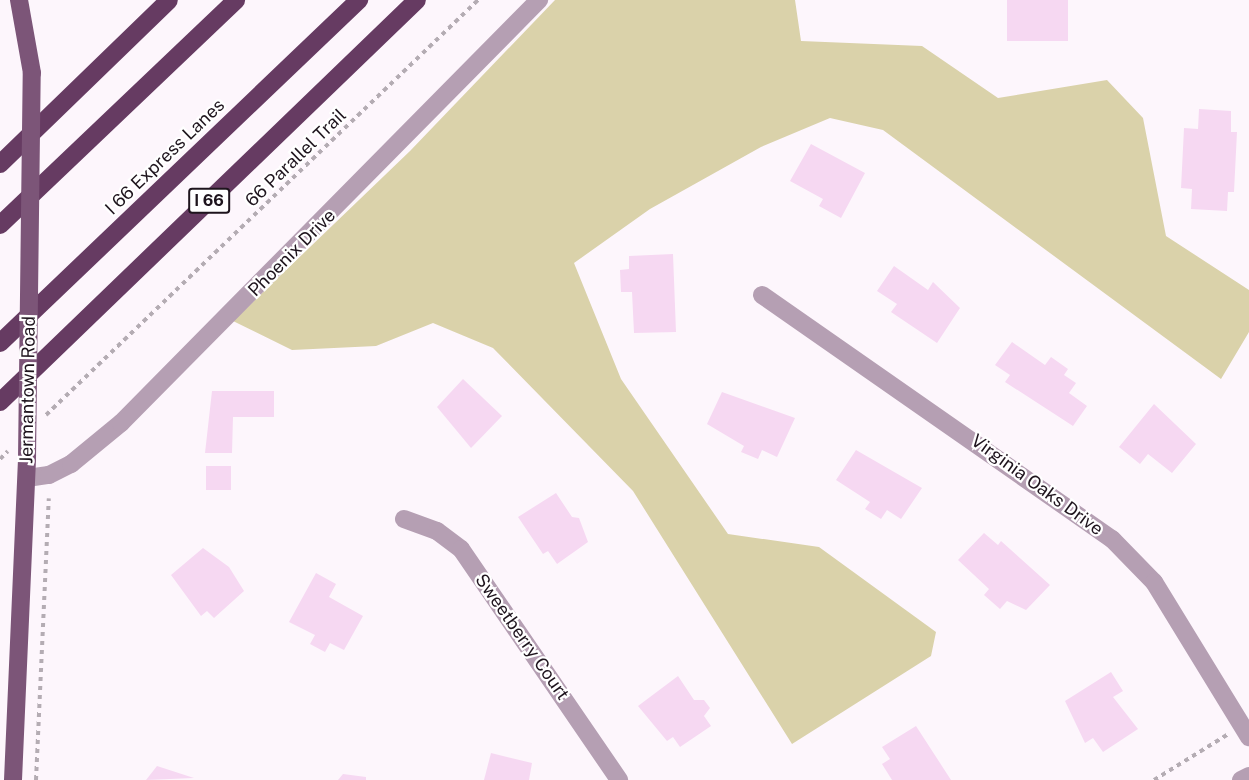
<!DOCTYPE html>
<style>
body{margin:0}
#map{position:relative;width:1249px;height:780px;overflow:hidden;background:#fdf6fc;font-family:"Public Sans",sans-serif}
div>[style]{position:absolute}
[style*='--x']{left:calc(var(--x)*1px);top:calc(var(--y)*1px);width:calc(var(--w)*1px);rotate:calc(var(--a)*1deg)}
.green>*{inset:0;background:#dad2aa}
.building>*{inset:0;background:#f6d8f2;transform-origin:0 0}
.path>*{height:4px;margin-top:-2px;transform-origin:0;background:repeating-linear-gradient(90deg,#b4acb3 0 4.5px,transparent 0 9px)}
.minor>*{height:18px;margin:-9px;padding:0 9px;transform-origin:9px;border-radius:9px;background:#b59fb3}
.major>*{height:18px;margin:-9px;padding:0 9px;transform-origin:9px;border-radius:9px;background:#7c5578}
.highway>*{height:18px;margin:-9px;padding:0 9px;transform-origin:9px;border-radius:9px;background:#663b62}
.major-bridge>*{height:18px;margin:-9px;padding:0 9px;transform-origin:9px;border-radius:9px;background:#7c5578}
span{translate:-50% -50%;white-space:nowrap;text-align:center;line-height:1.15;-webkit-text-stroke:4.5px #fff;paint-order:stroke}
.shield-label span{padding:2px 4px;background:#fff;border:2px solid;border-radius:4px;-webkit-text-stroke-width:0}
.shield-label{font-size:16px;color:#1e141d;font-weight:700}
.street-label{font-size:18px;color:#1e141d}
</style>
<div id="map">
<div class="green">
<div style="clip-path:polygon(555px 0,795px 0,801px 41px,922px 46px,998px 98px,1107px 80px,1143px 118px,1166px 236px,1249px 290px,1249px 332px,1221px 379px,883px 130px,830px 118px,761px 147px,650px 209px,574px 263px,621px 379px,728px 534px,819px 547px,936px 632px,931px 656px,792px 744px,633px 491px,493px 348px,433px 323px,376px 346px,292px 350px,233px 321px,410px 151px)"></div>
</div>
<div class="building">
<div style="left:1007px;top:0;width:61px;height:41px"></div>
<div style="clip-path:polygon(1199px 109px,1231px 111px,1231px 132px,1237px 132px,1234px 192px,1228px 192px,1227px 211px,1191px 209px,1192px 189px,1181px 188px,1184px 128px,1198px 129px)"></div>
<div style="clip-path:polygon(811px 144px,865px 173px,841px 218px,819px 206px,823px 199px,790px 181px)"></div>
<div style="clip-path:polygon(673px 254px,676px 332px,634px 333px,632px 292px,621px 292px,620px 270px,629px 269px,629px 256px)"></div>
<div style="clip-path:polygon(894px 266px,928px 290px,933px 282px,960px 308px,937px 343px,891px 312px,897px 304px,877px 291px)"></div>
<div style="clip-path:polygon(1012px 342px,1045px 365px,1051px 357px,1068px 369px,1064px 375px,1076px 383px,1069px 393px,1087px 406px,1073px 426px,1005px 382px,1010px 375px,995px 365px)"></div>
<div style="clip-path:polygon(463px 379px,502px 416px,471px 448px,437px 407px)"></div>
<div style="clip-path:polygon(212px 391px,274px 391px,274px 417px,233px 417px,232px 453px,205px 453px)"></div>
<div style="clip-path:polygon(722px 392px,795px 418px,777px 457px,762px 450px,758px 459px,741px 452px,744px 446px,707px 424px)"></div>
<div style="clip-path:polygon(1154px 404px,1196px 444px,1172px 473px,1148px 454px,1140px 464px,1119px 447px)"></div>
<div style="clip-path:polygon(856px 450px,922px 488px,901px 519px,887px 510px,881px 519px,865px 509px,870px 502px,836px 480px)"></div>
<div style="left:206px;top:466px;width:25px;height:24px"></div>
<div style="clip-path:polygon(556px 493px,572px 517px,579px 518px,588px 542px,557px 564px,548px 551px,543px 554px,518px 517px)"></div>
<div style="clip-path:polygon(984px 533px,998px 545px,1001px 541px,1050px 585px,1026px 610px,1007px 601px,1000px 609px,984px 595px,989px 589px,958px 560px)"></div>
<div style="clip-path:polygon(203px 548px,229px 567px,244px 591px,214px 618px,207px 611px,201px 616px,171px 575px)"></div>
<div style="clip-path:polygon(316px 573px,336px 584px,329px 597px,363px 616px,344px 650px,330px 643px,325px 652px,310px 644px,315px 635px,289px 622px)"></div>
<div style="clip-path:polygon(1111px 672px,1123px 691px,1113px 697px,1138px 729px,1103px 752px,1093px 738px,1085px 743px,1065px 701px)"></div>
<div style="clip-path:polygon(678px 676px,694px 700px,704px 700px,710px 708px,704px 716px,711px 726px,680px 747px,673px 737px,667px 741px,638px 706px)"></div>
<div style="clip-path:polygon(916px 726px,951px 780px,892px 780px,882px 764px,890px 759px,882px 747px)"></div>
<div style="clip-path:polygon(491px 753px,532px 763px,529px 780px,484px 780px)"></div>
<div style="clip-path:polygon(157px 766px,194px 778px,146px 780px)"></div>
<div style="clip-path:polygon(343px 774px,366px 777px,366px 780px,338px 780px)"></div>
</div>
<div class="path">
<div style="--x:46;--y:415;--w:599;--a:-43.85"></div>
<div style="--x:0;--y:459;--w:11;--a:-45"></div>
<div style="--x:36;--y:780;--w:282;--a:-87.4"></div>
<div style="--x:1154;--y:780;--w:86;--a:-31.7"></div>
</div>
<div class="minor">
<div style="--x:762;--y:295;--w:427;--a:34.9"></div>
<div style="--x:1112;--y:539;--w:60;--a:45.7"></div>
<div style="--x:1154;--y:582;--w:182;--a:58.5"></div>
<div style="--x:27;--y:478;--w:22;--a:-8"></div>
<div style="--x:49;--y:475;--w:25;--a:-27"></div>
<div style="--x:71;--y:464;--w:65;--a:-39.4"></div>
<div style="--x:121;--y:423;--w:595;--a:-45.34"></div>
<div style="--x:404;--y:519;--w:35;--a:20"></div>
<div style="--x:437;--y:531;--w:30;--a:37"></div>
<div style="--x:461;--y:549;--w:280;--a:55.6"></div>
<div style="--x:1241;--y:780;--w:9;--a:-27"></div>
</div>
<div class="major">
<div style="--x:19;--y:0;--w:74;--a:79.9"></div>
<div style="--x:13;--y:780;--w:321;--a:-87.5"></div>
</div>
<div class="highway">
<div style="--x:0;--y:164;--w:235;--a:-44.1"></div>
<div style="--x:0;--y:225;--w:326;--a:-43.6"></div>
<div style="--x:0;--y:343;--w:497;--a:-43.7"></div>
<div style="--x:0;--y:402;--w:579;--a:-43.95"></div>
</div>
<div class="major-bridge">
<div style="--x:27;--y:459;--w:386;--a:-89.3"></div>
</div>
<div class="shield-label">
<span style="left:209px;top:201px">I 66</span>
</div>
<div class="street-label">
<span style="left:165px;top:157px;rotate:-44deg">I 66 Express Lanes</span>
<span style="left:296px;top:158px;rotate:-44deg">66 Parallel Trail</span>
<span style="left:292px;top:253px;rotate:-45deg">Phoenix Drive</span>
<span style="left:28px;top:390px;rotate:-89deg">Jermantown Road</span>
<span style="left:1037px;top:485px;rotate:36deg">Virginia Oaks Drive</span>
<span style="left:522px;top:637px;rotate:55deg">Sweetberry Court</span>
</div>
</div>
